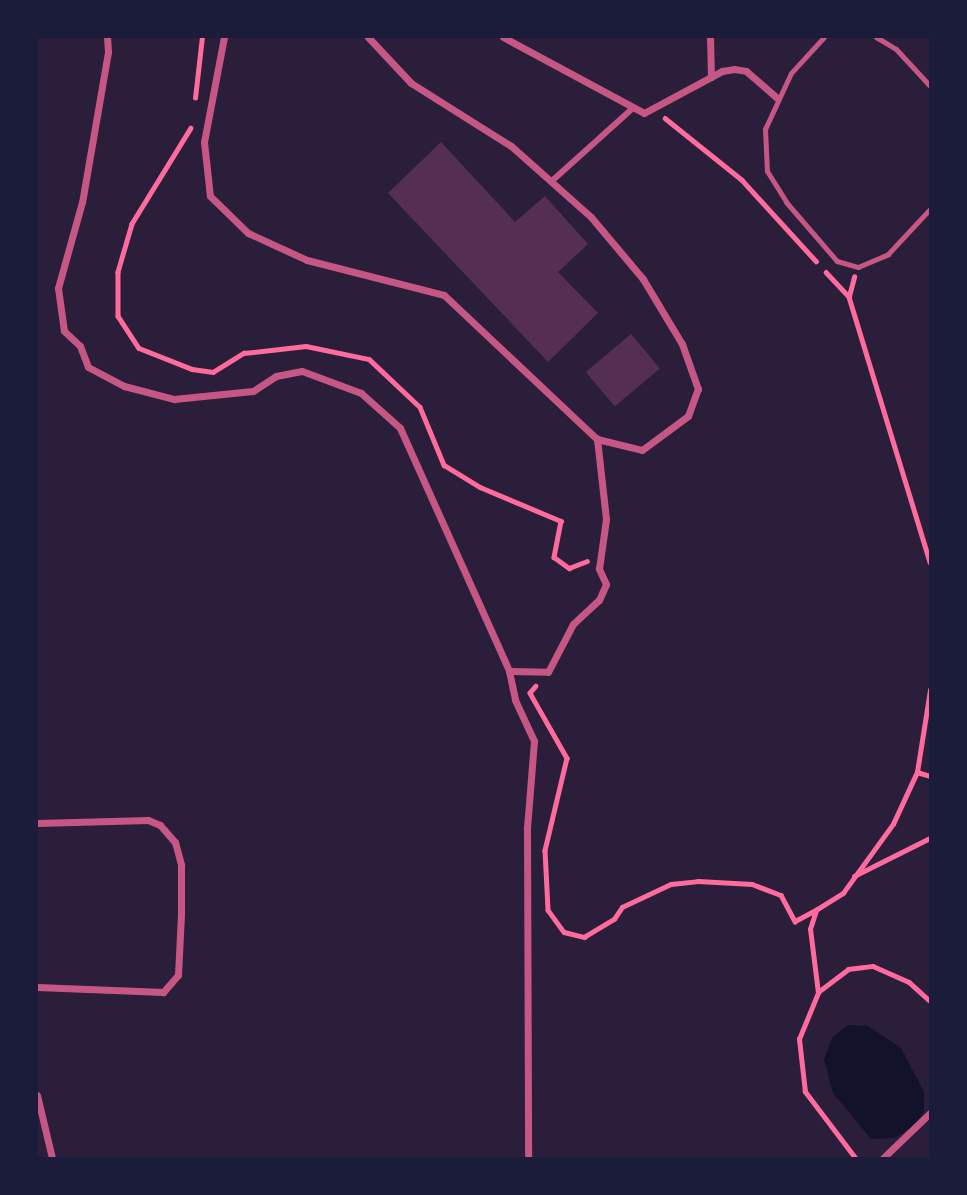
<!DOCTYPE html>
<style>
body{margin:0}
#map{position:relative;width:967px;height:1195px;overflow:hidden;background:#1b1b3a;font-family:Figtree,sans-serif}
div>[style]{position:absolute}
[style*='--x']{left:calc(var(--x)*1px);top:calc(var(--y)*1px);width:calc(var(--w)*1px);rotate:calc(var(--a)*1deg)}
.green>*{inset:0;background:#2a1e3b;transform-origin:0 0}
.water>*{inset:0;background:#12122b}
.building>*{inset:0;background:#542f53;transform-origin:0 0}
.path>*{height:4.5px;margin:-2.25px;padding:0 2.25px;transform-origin:2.25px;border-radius:2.25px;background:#ff6b9d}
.service>*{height:5px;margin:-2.5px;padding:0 2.5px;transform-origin:2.5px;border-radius:2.5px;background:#c65784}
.pedestrian>*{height:6px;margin:-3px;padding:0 3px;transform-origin:3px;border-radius:3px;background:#c65784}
.minor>*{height:7px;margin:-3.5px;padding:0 3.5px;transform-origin:3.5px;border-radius:3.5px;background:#c65784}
span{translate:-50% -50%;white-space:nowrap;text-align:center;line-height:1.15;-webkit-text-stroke:6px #1b1b3a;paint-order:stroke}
.frame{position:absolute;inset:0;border:38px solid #1b1b3a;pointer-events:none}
</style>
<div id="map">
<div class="green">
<div style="left:37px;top:37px;width:893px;height:1121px"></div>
</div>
<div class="water">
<div style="clip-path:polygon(848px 1025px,868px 1026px,901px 1048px,924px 1092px,924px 1111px,916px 1124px,895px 1138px,871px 1139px,833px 1093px,824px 1059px,832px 1038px)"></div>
</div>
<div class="building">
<div style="clip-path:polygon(441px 142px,515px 222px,545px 196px,588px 244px,558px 272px,598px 313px,548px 362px,388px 193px)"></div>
<div style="left:631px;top:334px;width:45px;height:59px;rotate:50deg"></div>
</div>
<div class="path">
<div style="--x:195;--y:98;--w:61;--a:-83.5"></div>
<div style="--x:665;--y:118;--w:99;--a:38.8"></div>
<div style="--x:742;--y:180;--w:110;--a:47.6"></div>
<div style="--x:191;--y:128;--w:113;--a:121.6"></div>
<div style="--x:132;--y:224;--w:50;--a:106.3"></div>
<div style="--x:118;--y:272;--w:44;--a:90"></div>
<div style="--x:118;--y:316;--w:38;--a:57"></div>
<div style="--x:139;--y:348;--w:57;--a:21.6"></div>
<div style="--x:192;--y:369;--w:21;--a:8"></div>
<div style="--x:213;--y:372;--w:36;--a:-32"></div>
<div style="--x:244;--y:353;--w:62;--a:-6.4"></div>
<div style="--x:306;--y:346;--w:64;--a:11.7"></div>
<div style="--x:369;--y:359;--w:70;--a:43.3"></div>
<div style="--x:420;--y:407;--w:63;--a:67.5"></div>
<div style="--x:444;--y:465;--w:42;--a:31.4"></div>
<div style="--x:480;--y:487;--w:88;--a:22.8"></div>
<div style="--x:561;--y:521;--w:37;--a:101"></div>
<div style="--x:554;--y:557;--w:19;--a:36"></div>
<div style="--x:569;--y:568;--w:19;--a:-21"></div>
<div style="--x:826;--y:272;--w:34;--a:47"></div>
<div style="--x:849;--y:297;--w:277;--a:73"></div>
<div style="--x:849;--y:296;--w:20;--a:-75"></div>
<div style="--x:536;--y:686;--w:9;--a:131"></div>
<div style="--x:530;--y:693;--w:75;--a:60.4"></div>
<div style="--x:567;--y:758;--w:95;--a:103.4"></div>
<div style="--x:545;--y:850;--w:60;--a:87.1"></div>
<div style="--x:548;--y:910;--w:27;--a:54"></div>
<div style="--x:564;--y:932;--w:21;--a:14"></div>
<div style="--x:584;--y:937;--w:35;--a:-31"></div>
<div style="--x:614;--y:919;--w:14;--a:-56"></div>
<div style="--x:622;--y:907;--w:54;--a:-25.1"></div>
<div style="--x:671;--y:884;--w:27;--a:-6"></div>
<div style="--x:698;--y:881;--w:54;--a:3.2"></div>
<div style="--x:752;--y:884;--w:31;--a:21"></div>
<div style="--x:781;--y:895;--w:30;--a:62"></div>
<div style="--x:795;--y:921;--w:24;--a:-28"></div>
<div style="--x:917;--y:772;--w:83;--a:-81"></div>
<div style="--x:854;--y:876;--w:85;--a:-26.6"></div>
<div style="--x:818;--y:992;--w:38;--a:-37"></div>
<div style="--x:848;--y:969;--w:25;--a:-7"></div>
<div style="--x:873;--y:966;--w:39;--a:24"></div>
<div style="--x:909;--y:982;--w:28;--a:42"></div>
<div style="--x:855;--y:1158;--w:83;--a:-127.1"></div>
<div style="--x:805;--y:1092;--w:53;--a:-96.5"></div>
<div style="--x:799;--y:1039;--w:50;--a:-67.6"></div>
<div style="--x:818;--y:993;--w:64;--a:-97.1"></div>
<div style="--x:810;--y:929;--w:20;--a:-72"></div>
<div style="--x:816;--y:910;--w:32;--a:-32"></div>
<div style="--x:843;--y:893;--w:85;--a:-54.1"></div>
<div style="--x:893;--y:824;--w:57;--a:-65.2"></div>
<div style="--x:917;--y:772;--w:14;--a:17"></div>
</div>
<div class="service">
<div style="--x:824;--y:37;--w:49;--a:132.5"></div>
<div style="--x:791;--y:73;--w:62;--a:114.9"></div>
<div style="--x:765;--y:129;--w:42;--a:87.3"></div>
<div style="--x:767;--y:171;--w:36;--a:58"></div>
<div style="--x:786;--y:202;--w:78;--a:49.2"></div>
<div style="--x:837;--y:261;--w:22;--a:16"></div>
<div style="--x:858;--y:267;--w:33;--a:-23"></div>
<div style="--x:888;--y:254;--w:62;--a:-47"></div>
<div style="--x:876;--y:37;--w:23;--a:31"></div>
<div style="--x:896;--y:49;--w:50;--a:47.4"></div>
</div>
<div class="pedestrian">
<div style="--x:553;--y:180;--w:108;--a:-42"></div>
</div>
<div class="minor">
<div style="--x:107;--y:37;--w:15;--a:86"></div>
<div style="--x:108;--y:52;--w:152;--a:99.8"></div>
<div style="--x:82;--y:202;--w:89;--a:105.6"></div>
<div style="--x:58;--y:288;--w:43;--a:82.1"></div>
<div style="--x:64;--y:331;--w:22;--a:43"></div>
<div style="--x:80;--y:346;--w:22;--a:69"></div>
<div style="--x:88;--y:367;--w:41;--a:27.8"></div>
<div style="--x:124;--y:386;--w:52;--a:14.6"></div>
<div style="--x:174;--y:399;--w:79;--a:-5.8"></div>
<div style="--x:253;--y:391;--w:27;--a:-33"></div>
<div style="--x:276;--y:376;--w:26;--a:-11"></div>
<div style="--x:302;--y:371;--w:63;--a:20.4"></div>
<div style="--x:361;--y:393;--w:52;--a:41.9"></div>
<div style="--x:400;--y:428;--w:266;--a:65.8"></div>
<div style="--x:509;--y:671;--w:30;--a:78"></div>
<div style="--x:515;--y:700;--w:45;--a:65.1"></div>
<div style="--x:534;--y:741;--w:87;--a:94.6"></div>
<div style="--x:527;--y:828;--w:330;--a:89.8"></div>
<div style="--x:224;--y:37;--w:107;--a:100.8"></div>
<div style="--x:204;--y:142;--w:54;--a:83.7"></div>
<div style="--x:210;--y:196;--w:53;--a:44.2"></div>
<div style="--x:248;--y:233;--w:65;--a:24.6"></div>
<div style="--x:307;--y:260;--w:141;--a:14.3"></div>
<div style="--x:444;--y:295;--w:210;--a:43.3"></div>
<div style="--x:597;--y:439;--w:46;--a:13.7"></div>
<div style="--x:642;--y:450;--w:57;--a:-36.5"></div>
<div style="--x:688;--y:416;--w:29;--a:-70"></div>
<div style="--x:698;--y:389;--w:48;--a:-109.6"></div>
<div style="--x:682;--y:344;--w:76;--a:-121"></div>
<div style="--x:643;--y:279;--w:81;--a:-130"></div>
<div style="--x:591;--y:217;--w:107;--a:-138.4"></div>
<div style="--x:511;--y:146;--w:118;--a:-147.8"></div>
<div style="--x:411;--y:83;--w:63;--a:-133.1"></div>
<div style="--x:503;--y:37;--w:160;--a:28.3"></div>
<div style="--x:644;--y:113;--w:89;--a:-28.3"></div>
<div style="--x:722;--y:71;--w:12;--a:-9"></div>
<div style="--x:734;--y:69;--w:12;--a:9"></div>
<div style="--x:746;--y:71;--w:40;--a:41"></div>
<div style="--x:710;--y:37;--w:40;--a:88.6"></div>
<div style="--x:509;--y:671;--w:39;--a:1"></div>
<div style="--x:548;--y:672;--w:54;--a:-62.5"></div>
<div style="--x:573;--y:624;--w:35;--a:-43"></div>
<div style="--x:599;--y:600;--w:17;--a:-66"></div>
<div style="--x:606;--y:584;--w:17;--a:-115"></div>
<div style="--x:599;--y:569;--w:50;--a:-82"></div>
<div style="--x:606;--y:519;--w:81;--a:-96.4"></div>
<div style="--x:37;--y:823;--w:111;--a:-1.5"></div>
<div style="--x:148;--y:820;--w:13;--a:23"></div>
<div style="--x:160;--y:825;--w:23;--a:49"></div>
<div style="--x:175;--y:842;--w:24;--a:75"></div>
<div style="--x:181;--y:865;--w:49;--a:90"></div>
<div style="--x:181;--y:914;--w:61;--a:92.8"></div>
<div style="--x:178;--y:975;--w:23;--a:131"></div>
<div style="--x:163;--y:992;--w:126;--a:-177.7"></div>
<div style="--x:37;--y:1095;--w:65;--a:76.6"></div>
<div style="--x:883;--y:1158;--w:65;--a:-43.8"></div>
</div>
<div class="frame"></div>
</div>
